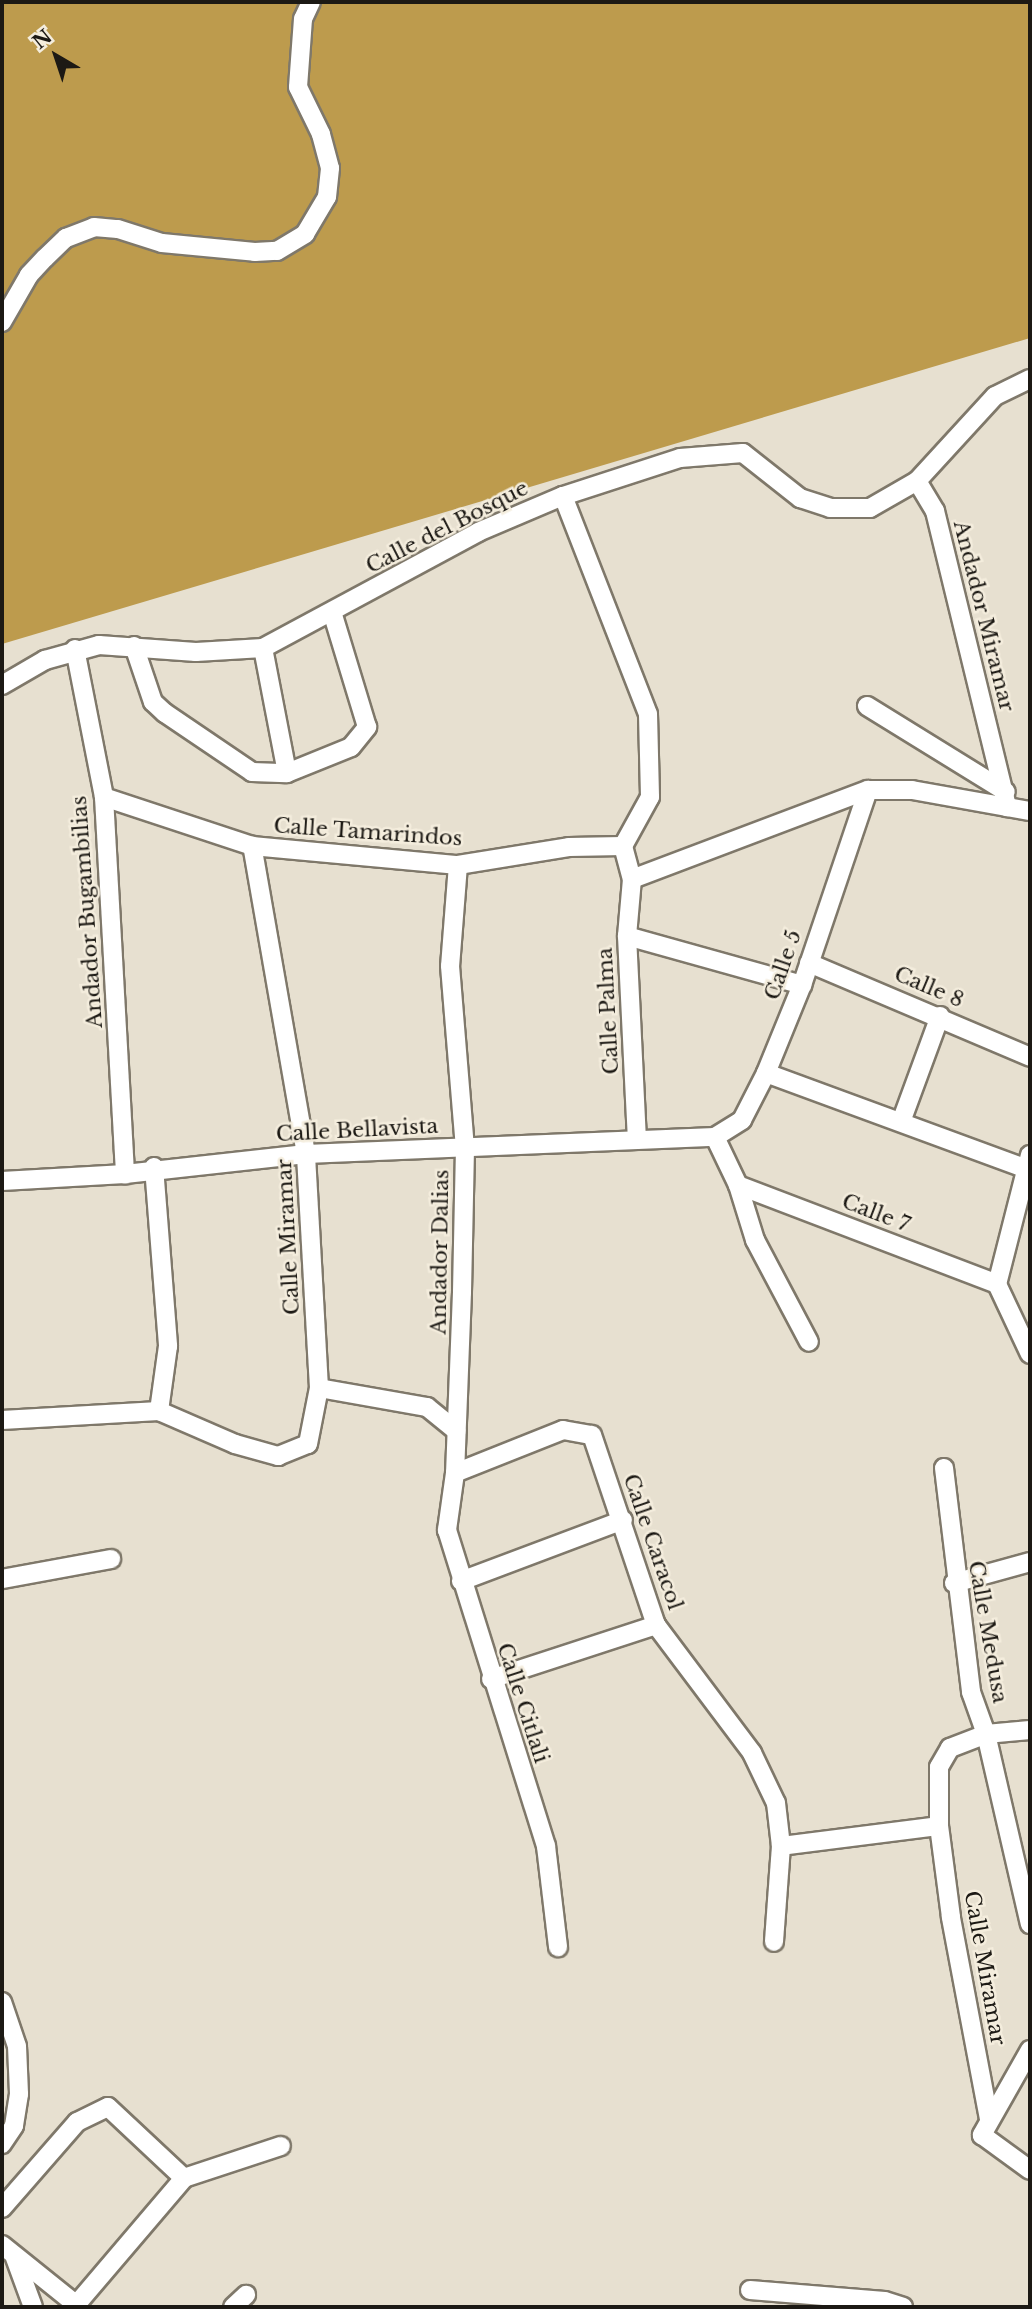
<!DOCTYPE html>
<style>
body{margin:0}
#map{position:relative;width:1032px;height:2309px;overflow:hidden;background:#e7e0d0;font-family:"Libre Baskerville",serif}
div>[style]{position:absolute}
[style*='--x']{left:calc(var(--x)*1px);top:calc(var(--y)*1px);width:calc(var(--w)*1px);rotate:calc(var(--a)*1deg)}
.forest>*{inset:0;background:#bd9b4d}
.roads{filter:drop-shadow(2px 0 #7f786a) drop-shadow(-2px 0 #7f786a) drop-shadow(0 2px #7f786a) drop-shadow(0 -2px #7f786a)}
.minor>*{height:18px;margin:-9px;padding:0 9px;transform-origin:9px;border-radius:9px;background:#fff}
span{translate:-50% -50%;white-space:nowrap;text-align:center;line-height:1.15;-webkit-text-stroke:5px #f4eddd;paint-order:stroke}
.street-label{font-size:21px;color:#1c1914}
.frame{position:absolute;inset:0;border:4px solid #1c1914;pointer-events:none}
.north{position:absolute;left:21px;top:21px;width:70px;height:70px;-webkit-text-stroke:5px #f4eddd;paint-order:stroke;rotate:321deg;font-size:19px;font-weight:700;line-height:28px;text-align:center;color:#1c1914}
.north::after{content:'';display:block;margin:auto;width:24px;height:32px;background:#1c1914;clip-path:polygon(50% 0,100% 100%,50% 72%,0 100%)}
</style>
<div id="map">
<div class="forest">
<div style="clip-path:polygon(2px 2px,1030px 2px,1030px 338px,2px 644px)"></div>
</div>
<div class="roads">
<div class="minor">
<div style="--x:2;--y:322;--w:54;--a:-60.1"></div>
<div style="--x:29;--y:275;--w:23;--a:-47"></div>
<div style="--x:45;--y:258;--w:29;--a:-44"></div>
<div style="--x:66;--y:238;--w:30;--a:-21"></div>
<div style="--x:94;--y:227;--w:24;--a:5"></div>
<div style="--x:118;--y:229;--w:46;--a:17.7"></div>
<div style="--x:162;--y:243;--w:93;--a:5.5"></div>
<div style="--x:255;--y:252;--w:22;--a:-3"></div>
<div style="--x:277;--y:251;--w:33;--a:-31"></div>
<div style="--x:305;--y:234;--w:43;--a:-59.3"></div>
<div style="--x:327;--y:197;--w:29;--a:-84"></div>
<div style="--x:330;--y:168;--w:35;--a:-105"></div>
<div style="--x:321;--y:134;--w:52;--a:-116.1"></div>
<div style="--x:298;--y:87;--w:68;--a:-85.8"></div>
<div style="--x:303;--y:19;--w:19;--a:-65"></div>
<div style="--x:917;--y:481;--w:35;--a:59"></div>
<div style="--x:935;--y:511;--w:305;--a:76.3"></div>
<div style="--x:563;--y:496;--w:234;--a:68.7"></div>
<div style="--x:648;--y:714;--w:83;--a:88.6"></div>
<div style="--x:650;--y:797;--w:56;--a:118.9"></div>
<div style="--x:134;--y:646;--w:59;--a:71.3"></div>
<div style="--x:153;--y:702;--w:16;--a:43"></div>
<div style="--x:165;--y:713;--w:105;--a:34.1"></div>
<div style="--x:252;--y:772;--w:35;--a:2"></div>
<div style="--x:287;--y:773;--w:69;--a:-22.1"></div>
<div style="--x:351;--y:747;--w:26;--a:-51"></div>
<div style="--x:367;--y:727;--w:120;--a:-106.9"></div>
<div style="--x:263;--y:648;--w:127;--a:79.1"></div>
<div style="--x:75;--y:649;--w:151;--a:78.9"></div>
<div style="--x:104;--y:797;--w:378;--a:86.8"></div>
<div style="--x:2;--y:685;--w:50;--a:-30.2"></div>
<div style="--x:45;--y:660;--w:56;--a:-15.5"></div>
<div style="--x:99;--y:645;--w:97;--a:4.1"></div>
<div style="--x:196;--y:652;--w:67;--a:-3.4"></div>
<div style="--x:263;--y:648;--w:244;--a:-28.3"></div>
<div style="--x:478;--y:532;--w:92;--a:-23"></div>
<div style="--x:563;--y:496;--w:123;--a:-18"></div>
<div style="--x:680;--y:458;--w:63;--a:-4.5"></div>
<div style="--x:743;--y:453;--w:73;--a:38.3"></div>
<div style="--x:800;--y:498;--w:32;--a:18"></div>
<div style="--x:830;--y:508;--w:40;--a:0"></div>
<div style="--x:870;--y:508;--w:54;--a:-29.9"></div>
<div style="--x:917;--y:481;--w:115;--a:-47.5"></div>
<div style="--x:995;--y:396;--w:39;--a:-26"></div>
<div style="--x:867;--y:706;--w:163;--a:31.7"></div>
<div style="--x:104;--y:797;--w:156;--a:18.3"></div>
<div style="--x:252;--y:846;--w:207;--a:5.3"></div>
<div style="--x:458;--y:865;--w:112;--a:-9.2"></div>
<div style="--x:569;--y:847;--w:54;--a:-1.1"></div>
<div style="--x:623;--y:846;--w:34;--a:75"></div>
<div style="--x:632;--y:879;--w:57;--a:95"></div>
<div style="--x:627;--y:936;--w:204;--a:87.2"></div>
<div style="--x:458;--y:865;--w:101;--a:94.5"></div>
<div style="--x:450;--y:966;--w:183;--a:85.3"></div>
<div style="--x:465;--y:1148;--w:144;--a:91.2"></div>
<div style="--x:462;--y:1292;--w:181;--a:92.2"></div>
<div style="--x:455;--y:1473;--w:58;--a:98"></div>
<div style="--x:447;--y:1530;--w:331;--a:72.6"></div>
<div style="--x:546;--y:1846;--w:102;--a:83.2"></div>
<div style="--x:632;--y:879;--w:252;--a:-20.7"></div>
<div style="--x:868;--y:790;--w:44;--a:0"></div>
<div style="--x:912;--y:790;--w:120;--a:10.1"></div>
<div style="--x:627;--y:936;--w:182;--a:15.6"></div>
<div style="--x:809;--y:963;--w:240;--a:23"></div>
<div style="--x:766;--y:1073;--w:281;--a:20.2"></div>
<div style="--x:901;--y:1122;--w:113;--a:-69.8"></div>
<div style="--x:715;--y:1137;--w:53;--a:64.4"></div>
<div style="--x:738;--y:1185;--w:58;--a:72.8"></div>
<div style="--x:755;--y:1240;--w:115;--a:62.1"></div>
<div style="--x:1030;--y:1155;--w:133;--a:104.3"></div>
<div style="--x:997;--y:1284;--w:77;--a:64.8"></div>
<div style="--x:154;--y:1167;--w:180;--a:85.5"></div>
<div style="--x:168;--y:1346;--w:66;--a:97.9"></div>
<div style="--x:2;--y:1181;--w:123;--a:-3.3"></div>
<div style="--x:125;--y:1174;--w:182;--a:-6.3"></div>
<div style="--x:306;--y:1154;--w:409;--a:-2.4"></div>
<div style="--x:715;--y:1137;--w:32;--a:-32"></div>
<div style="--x:742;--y:1120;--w:53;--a:-62.9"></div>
<div style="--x:766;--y:1073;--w:95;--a:-67.8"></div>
<div style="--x:802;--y:985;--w:206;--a:-71.3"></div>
<div style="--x:738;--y:1185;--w:277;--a:20.9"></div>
<div style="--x:319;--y:1388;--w:110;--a:10"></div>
<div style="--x:427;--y:1407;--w:38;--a:39"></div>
<div style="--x:2;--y:1420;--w:157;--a:-3.3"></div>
<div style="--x:159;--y:1411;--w:83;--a:23.5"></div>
<div style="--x:235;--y:1444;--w:45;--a:15.6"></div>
<div style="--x:278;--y:1456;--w:32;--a:-22"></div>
<div style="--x:308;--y:1444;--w:57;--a:-78.9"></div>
<div style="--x:319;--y:1388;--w:234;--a:-93.2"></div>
<div style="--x:306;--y:1154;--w:313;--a:-99.9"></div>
<div style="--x:944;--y:1468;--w:226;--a:83.1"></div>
<div style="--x:971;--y:1692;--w:45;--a:70.3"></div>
<div style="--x:986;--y:1734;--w:195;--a:77"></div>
<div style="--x:455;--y:1473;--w:116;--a:-21.7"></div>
<div style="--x:563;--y:1430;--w:29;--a:10"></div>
<div style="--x:592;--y:1435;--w:200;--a:71.4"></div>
<div style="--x:656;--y:1625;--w:160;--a:53.1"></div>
<div style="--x:752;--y:1753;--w:55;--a:64.4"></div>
<div style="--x:776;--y:1803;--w:43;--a:83.4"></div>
<div style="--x:781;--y:1846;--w:96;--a:94.2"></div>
<div style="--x:2;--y:1579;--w:111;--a:-10.4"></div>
<div style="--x:461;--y:1581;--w:173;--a:-20.6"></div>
<div style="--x:954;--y:1583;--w:79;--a:-15.4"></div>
<div style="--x:491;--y:1679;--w:174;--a:-18.1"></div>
<div style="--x:781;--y:1846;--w:159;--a:-7.2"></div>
<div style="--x:2;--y:2002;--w:46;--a:71.2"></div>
<div style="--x:17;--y:2046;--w:48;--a:87.6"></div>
<div style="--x:19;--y:2094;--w:32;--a:99"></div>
<div style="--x:14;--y:2126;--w:22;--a:124"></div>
<div style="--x:1030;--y:2050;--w:98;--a:119.5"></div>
<div style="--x:982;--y:2135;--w:59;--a:36.1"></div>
<div style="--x:989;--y:2119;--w:206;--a:-100.7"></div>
<div style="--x:951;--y:1917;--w:92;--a:-97.5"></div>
<div style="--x:939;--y:1826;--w:59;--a:-90"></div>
<div style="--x:939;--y:1767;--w:22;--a:-60"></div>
<div style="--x:950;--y:1748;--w:39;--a:-21"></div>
<div style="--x:986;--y:1734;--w:44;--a:-5.2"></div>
<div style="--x:2;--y:2208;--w:114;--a:-48.9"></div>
<div style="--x:77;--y:2122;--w:34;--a:-26"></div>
<div style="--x:108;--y:2107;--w:104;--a:43.1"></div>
<div style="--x:2;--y:2245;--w:99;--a:38.8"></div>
<div style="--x:15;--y:2258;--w:52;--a:69.8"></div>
<div style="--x:750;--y:2290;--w:135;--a:4.7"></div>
<div style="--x:885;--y:2301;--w:19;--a:18"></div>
<div style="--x:76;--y:2305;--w:167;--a:-49.6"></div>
<div style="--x:184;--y:2178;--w:102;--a:-18.3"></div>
<div style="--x:233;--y:2307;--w:18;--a:-43"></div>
</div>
</div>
<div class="street-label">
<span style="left:447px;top:527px;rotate:-27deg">Calle del Bosque</span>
<span style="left:984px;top:616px;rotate:76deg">Andador Miramar</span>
<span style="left:368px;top:832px;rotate:4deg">Calle Tamarindos</span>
<span style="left:87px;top:912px;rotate:-94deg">Andador Bugambilias</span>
<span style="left:783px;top:965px;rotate:-71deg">Calle 5</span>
<span style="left:929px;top:987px;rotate:23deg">Calle 8</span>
<span style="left:608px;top:1011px;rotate:-93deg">Calle Palma</span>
<span style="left:357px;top:1130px;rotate:-3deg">Calle Bellavista</span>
<span style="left:876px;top:1213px;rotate:21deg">Calle 7</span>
<span style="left:288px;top:1237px;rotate:-93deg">Calle Miramar</span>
<span style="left:440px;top:1252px;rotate:-89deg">Andador Dalias</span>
<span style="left:653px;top:1542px;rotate:71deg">Calle Caracol</span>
<span style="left:988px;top:1632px;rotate:80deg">Calle Medusa</span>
<span style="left:523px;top:1703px;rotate:72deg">Calle Citlali</span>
<span style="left:985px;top:1968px;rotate:80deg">Calle Miramar</span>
</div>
<div class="frame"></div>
<div class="north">N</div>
</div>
